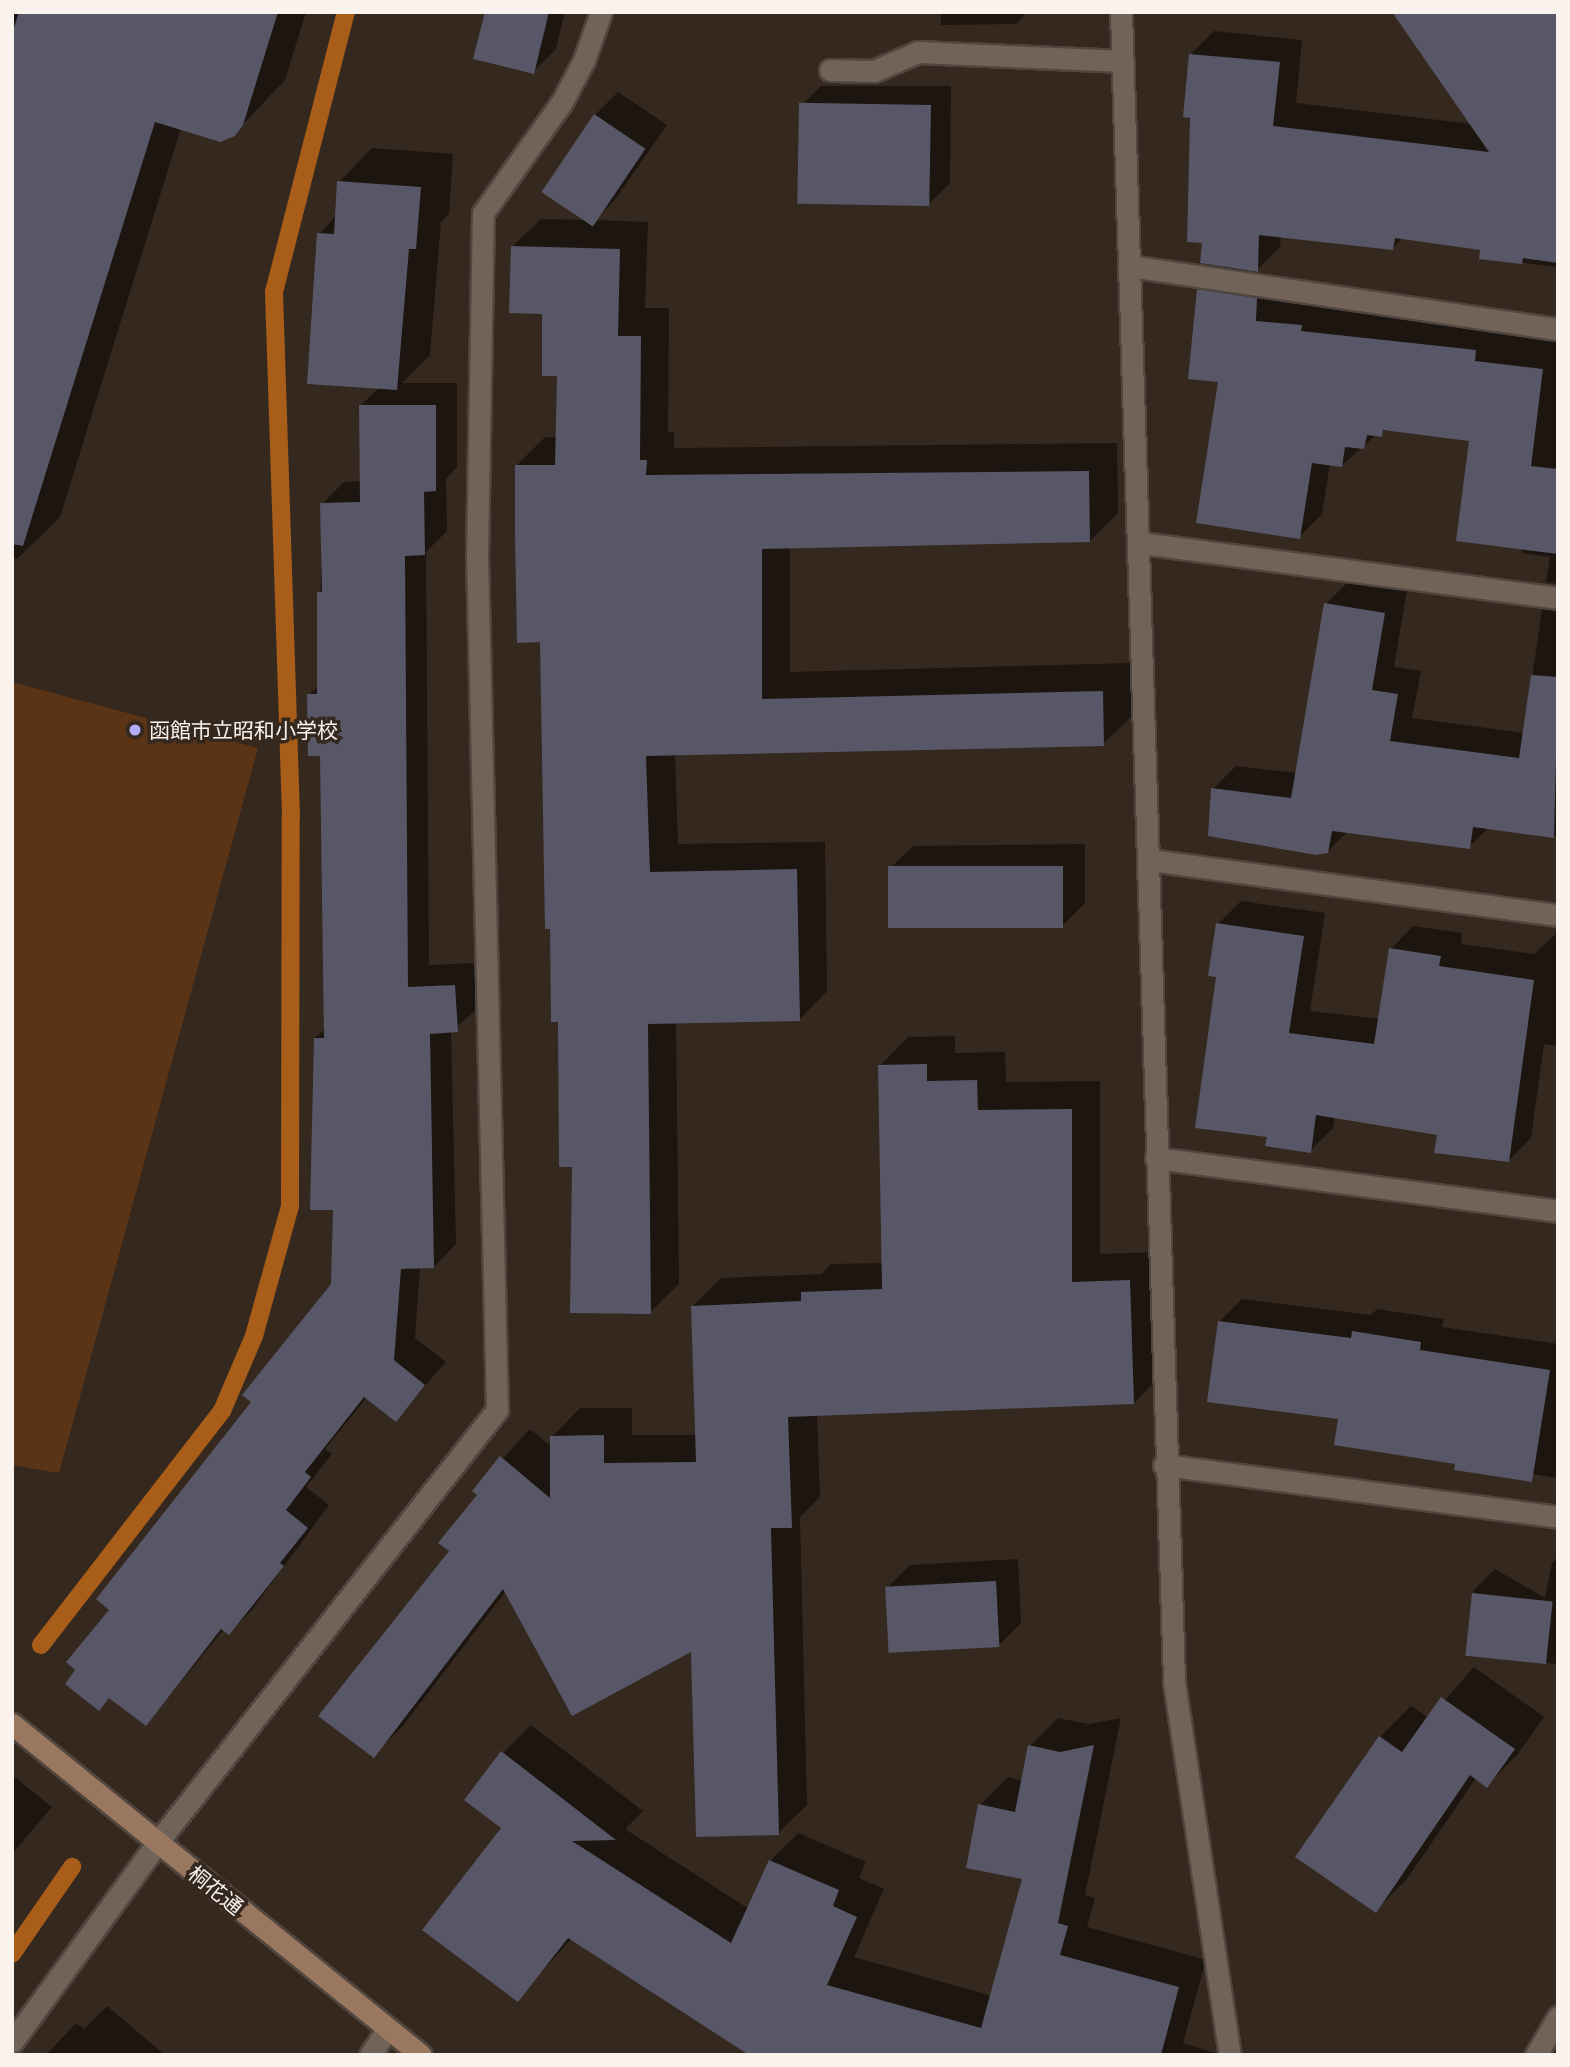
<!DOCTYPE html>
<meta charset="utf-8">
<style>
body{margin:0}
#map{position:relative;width:1570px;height:2067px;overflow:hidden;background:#35281f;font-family:"Golos Text","Noto Sans JP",sans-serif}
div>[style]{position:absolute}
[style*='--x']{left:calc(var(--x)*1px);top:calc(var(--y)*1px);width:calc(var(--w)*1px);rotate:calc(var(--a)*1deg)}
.green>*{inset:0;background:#5b3415}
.shadow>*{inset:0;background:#0007}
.stream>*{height:18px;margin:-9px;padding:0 9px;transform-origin:9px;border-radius:9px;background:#a85d19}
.building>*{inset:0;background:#585767;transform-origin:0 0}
.roads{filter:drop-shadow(2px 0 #51463f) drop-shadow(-2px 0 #51463f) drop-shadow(0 2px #51463f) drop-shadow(0 -2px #51463f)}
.street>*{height:21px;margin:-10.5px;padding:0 10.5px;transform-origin:10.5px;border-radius:10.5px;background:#726359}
.secondary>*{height:21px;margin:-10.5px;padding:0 10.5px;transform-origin:10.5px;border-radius:10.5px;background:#9a785f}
.dots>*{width:19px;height:19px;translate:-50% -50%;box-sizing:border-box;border:4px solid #35281f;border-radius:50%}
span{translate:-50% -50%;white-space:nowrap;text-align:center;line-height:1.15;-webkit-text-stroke:7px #35281f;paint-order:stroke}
.poi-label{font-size:21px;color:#faf2ec}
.left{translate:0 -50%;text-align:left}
.street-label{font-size:21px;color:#faf2ec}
.frame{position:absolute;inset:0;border:14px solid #faf2ec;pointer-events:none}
</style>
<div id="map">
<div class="green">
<div style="clip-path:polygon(12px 682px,258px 748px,59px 1473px,12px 1465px)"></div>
</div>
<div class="shadow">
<div style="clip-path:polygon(12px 12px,306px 12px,285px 80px,234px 134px,181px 128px,60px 517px,17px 559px,12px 558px)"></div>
<div style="clip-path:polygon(487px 12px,565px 12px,556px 49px,533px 72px)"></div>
<div style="clip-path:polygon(941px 12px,1027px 12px,1016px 24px,941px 25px)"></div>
<div style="clip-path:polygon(1558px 12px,1558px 267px,1481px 258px,1482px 248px,1403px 237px,1393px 248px,1281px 235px,1280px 247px,1255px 272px,1279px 275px,1279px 298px,1324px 302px,1324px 308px,1468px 324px,1558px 323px,1558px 584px,1546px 582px,1550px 557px,1523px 553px,1471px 439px,1388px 429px,1376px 435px,1342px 465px,1330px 464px,1322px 514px,1299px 537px,1220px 380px,1199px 290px,1224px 265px,1204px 241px,1191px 54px,1214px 31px,1302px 40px,1296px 103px,1472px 124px)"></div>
<div style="clip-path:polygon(821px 86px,951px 86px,950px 183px,929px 204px,801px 106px)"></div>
<div style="clip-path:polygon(618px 92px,667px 125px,614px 201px,595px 220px,648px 222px,645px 308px,669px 308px,668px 432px,674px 432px,674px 448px,1117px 443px,1118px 513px,1090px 541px,790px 547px,790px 672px,1131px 663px,1132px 716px,1103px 744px,675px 754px,678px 844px,825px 842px,827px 991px,799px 1020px,676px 1022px,679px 1284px,650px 1312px,574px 1165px,560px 1020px,542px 641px,517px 465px,545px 437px,558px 437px,558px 374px,543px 312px,512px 247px,541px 219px,586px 220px,595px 115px)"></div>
<div style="clip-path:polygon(372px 148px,453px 154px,449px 214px,441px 222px,430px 355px,402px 383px,457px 383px,457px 467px,446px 479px,447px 531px,426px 552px,429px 965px,477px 963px,479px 1008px,451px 1031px,456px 1244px,434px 1267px,420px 1267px,415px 1338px,446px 1362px,395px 1419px,367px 1397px,325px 1449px,332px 1454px,306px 1487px,329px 1505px,251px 1611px,229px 1633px,224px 1629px,146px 1724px,112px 1610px,333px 1284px,335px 1208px,315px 1038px,325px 1029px,321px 754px,309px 695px,319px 685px,322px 504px,344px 482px,362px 481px,361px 405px,380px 387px,319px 234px,336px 216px,339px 182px)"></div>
<div style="clip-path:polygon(1349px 581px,1407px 590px,1394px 667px,1421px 671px,1412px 718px,1524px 733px,1542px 610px,1558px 594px,1558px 836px,1489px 827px,1469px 847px,1348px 831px,1327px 852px,1213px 789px,1236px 766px,1297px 773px,1326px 604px)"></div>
<div style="clip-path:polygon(1085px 844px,1085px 903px,1062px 926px,889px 869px,913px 846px)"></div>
<div style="clip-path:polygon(1241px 901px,1325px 913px,1310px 1011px,1380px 1019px,1391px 949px,1413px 926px,1462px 933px,1461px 944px,1534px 954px,1558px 932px,1558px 1046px,1544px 1044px,1531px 1138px,1509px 1160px,1438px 1133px,1335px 1116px,1333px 1128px,1310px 1151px,1269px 1135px,1218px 975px,1218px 924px)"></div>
<div style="clip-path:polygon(955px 1036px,955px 1053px,1005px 1052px,1006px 1082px,1100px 1081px,1100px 1254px,1158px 1252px,1162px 1374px,1134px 1403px,817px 1414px,820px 1497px,800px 1517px,807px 1805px,778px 1833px,693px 1649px,506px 1591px,402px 1727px,373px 1755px,451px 1551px,479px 1495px,474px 1490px,530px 1429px,552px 1447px,552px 1437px,580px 1408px,632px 1408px,632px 1435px,697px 1435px,693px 1306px,721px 1278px,822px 1274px,831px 1264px,883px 1263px,880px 1066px,908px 1037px)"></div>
<div style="clip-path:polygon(1242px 1299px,1371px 1315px,1377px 1309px,1444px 1319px,1442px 1327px,1558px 1344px,1558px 1478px,1336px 1444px,1340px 1417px,1219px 1322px)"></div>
<div style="clip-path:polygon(1558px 1557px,1558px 1664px,1468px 1655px,1474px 1590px,1495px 1569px,1545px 1598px,1552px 1563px)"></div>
<div style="clip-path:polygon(1018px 1559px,1021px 1623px,998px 1646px,887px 1588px,910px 1565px)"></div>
<div style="clip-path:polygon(1474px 1667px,1544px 1717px,1518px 1754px,1487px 1785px,1476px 1778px,1407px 1879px,1376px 1910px,1380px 1737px,1411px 1706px,1429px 1718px)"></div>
<div style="clip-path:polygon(1058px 1718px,1089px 1724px,1121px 1718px,1085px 1895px,1095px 1898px,1087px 1927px,1206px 1960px,1183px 2043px,1221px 2055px,745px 2055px,748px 2051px,572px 1938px,517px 2000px,503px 1828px,503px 1753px,531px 1725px,643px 1811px,625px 1829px,749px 1909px,770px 1861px,798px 1833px,866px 1862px,859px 1878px,884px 1889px,854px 1957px,992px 1996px,1024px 1878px,980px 1805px,1008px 1777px,1023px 1781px,1030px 1746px)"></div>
<div style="clip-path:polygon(12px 1775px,52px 1807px,12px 1854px)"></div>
<div style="clip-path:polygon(107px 2006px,165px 2055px,46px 2055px,76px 2023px,84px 2029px)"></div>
</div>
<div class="stream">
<div style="--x:41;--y:1645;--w:296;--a:-52.3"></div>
<div style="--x:222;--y:1411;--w:82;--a:-66.9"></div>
<div style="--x:254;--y:1336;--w:135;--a:-74.5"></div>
<div style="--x:290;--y:1206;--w:390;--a:-89.9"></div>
<div style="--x:291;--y:816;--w:524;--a:-91.86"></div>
<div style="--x:274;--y:292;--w:289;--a:-75.6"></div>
<div style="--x:12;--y:1954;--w:106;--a:-55.4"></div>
</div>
<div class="building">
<div style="clip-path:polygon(19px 12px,278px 12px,243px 125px,235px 136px,220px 142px,155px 122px,23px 546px,12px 544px,12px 34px)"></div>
<div style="clip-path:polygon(485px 12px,549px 12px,534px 74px,473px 59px)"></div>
<div style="clip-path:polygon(1392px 12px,1558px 12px,1558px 263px,1523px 258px,1522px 264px,1479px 259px,1480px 250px,1395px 238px,1393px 250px,1259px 235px,1258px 272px,1200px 263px,1202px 243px,1187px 242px,1190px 118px,1183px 117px,1189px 54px,1280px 62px,1273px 126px,1489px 152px)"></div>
<div style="left:931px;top:105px;width:101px;height:132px;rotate:91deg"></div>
<div style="left:594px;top:114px;width:62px;height:94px;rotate:34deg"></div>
<div style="clip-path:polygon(337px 181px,421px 187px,416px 249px,409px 249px,397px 390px,307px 384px,317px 233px,334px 234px)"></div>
<div style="clip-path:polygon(511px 246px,620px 249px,618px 336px,641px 336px,640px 460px,647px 460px,646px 475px,1089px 471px,1090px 542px,762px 549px,762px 699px,1103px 691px,1104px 746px,646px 756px,650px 872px,797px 869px,800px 1021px,648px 1024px,651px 1314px,570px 1313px,572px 1167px,559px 1167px,558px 1022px,551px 1022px,550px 929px,545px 929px,540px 642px,517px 643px,515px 534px,515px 465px,555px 465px,557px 376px,542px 376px,542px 314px,509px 313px)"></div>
<div style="clip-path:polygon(1197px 289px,1257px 298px,1256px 321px,1302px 325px,1301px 331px,1476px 350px,1475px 361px,1543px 369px,1531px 466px,1558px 469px,1558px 554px,1456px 541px,1469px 441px,1383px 430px,1382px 437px,1367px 435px,1364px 449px,1345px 447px,1342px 467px,1312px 463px,1300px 539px,1196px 523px,1218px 382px,1188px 379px)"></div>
<div style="clip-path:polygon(359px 405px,436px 405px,436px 491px,424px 492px,425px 555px,405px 556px,408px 987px,455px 985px,458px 1032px,430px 1034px,434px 1268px,401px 1269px,394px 1360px,425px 1385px,396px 1422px,364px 1397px,305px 1472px,311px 1477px,286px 1510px,308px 1528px,280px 1563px,284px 1566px,229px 1635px,221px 1629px,146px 1726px,109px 1698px,99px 1711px,65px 1684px,75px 1670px,66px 1662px,109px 1610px,96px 1599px,251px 1402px,242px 1395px,331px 1284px,333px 1210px,310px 1210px,314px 1038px,324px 1038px,320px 756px,308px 756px,307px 694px,317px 694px,317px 592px,322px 592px,320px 503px,360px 502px)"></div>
<div style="clip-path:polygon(1324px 603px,1385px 613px,1372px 690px,1398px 694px,1390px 741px,1519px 758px,1531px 675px,1558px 677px,1554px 838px,1473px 827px,1470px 849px,1332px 831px,1328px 853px,1316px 855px,1208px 836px,1211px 788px,1291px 798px)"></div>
<div style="left:1063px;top:866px;width:62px;height:175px;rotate:90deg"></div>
<div style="clip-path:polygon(1216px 923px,1304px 936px,1289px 1033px,1374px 1044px,1389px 948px,1441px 956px,1439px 966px,1534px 980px,1509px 1162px,1434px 1153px,1437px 1135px,1316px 1115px,1311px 1153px,1265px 1146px,1267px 1137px,1195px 1128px,1216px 977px,1208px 976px)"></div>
<div style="clip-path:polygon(927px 1064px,927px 1081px,977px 1080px,978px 1110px,1072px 1109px,1072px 1282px,1130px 1280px,1134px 1404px,788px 1417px,792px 1528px,771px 1528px,779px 1835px,696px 1837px,691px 1652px,572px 1716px,503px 1589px,374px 1758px,318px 1716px,449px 1551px,438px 1543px,477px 1495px,472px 1491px,500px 1456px,550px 1498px,550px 1436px,604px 1435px,604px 1463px,696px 1462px,691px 1306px,801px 1301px,801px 1292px,882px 1289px,878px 1065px)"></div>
<div style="clip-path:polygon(1218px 1321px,1351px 1338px,1352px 1331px,1421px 1342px,1420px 1350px,1550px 1370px,1532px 1482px,1454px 1470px,1455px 1464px,1334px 1445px,1338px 1419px,1207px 1402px)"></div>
<div style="left:996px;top:1581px;width:66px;height:111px;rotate:87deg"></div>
<div style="left:1472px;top:1593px;width:81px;height:63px;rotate:6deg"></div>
<div style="clip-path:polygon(1441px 1697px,1515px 1749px,1487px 1788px,1470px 1775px,1376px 1913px,1295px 1857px,1379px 1736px,1402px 1752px)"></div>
<div style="clip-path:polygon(1028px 1745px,1060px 1752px,1094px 1745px,1058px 1923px,1068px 1926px,1060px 1955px,1179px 1987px,1161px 2055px,749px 2055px,568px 1938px,518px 2002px,422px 1930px,501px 1828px,464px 1800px,501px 1751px,616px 1840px,572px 1841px,731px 1943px,769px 1860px,839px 1890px,833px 1906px,857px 1917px,827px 1985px,981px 2028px,1022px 1879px,966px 1868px,978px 1804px,1015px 1812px)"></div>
</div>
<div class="roads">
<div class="street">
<div style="--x:1121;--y:12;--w:1671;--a:88.18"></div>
<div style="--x:1174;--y:1682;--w:377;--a:81.5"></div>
<div style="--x:830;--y:70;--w:44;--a:1.3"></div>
<div style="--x:874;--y:71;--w:48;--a:-23.4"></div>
<div style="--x:918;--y:52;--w:205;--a:2.5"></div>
<div style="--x:1129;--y:266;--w:434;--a:8.4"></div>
<div style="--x:1141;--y:543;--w:421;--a:7.5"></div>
<div style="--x:1150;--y:860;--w:412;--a:7.7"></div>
<div style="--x:1156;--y:1158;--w:405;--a:7.5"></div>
<div style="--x:1164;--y:1465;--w:397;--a:7.5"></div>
<div style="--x:12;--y:2042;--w:246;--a:-53.9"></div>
<div style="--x:157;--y:1843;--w:551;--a:-51.86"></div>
<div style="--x:497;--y:1410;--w:854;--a:-91.34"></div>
<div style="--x:477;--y:556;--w:343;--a:-89"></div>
<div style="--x:483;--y:213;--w:136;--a:-54.6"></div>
<div style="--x:562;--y:102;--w:47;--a:-62.4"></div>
<div style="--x:584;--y:60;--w:51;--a:-70.5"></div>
<div style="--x:370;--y:2055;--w:32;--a:-56"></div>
<div style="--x:1536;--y:2055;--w:44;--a:-59.9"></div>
</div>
<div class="secondary">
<div style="--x:12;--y:1724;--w:526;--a:38.98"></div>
</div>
</div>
<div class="dots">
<div style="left:135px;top:730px;background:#b3adf9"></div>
</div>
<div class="poi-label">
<span class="left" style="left:149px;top:730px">函館市立昭和小学校</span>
</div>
<div class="street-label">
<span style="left:216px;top:1890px;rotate:39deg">桐花通</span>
</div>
<div class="frame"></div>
</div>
